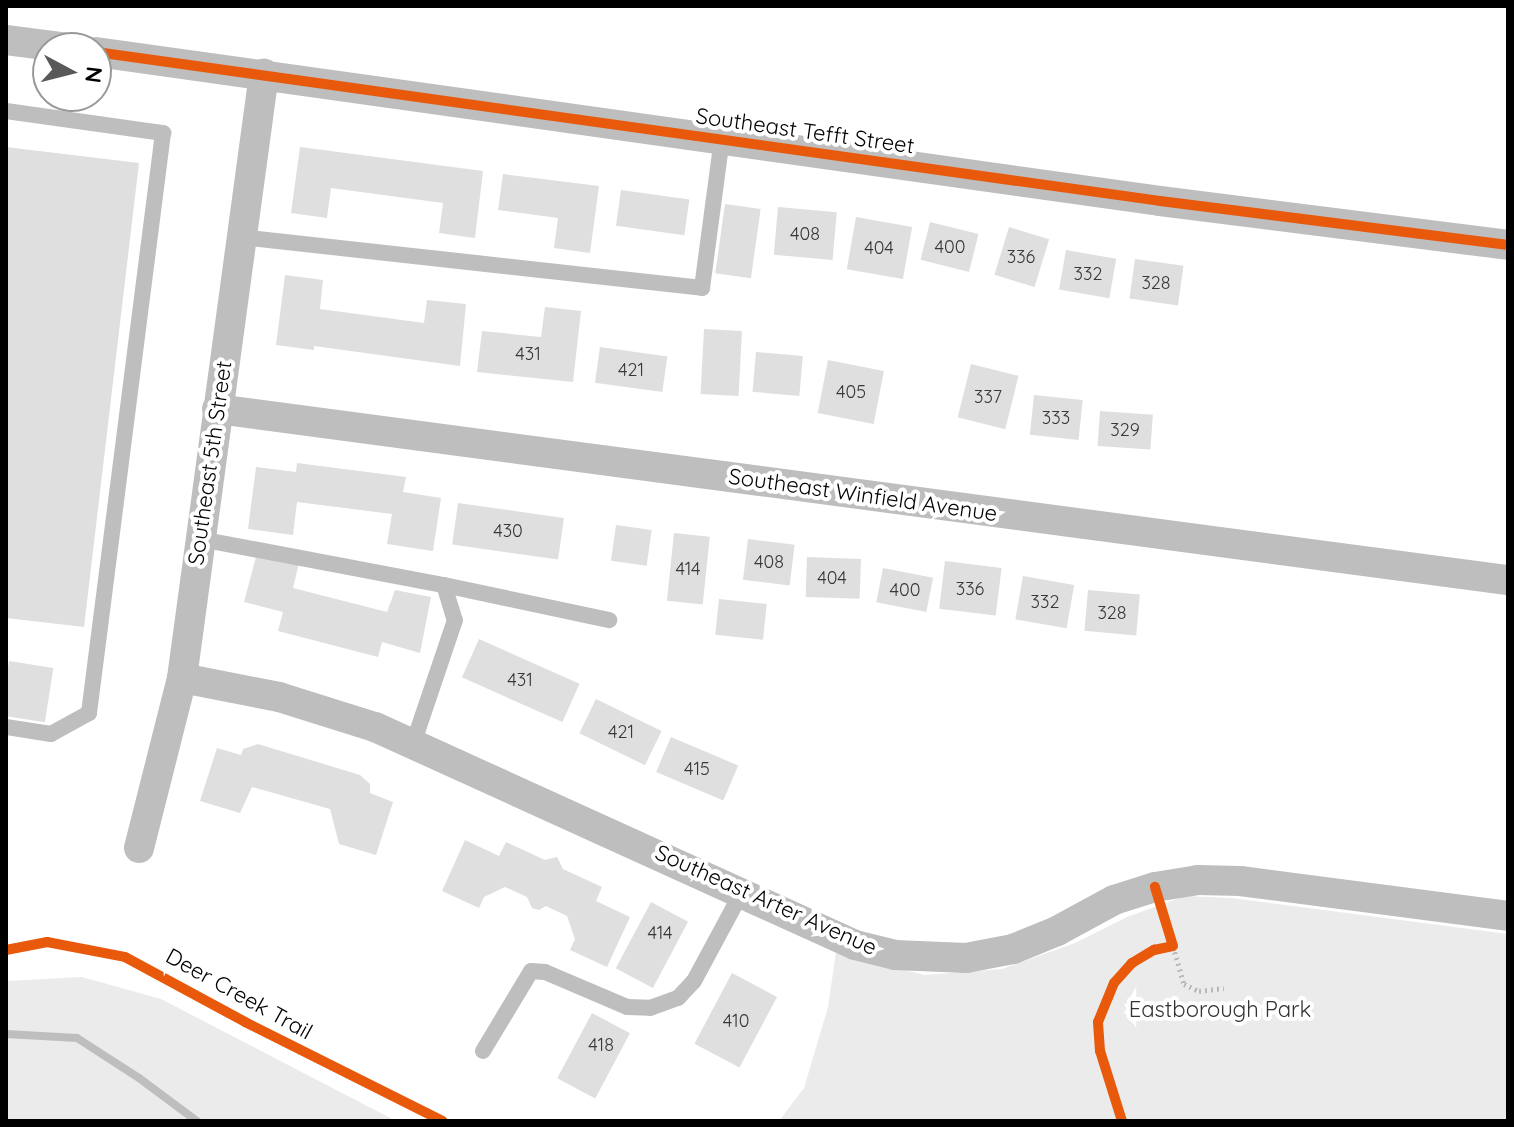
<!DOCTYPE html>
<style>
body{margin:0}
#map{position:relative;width:1514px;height:1127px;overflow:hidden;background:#fff;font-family:Quicksand,sans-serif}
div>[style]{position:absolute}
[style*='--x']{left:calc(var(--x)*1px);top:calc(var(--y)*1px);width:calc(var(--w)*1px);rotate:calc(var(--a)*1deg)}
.green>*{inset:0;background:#ebebeb}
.stream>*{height:8px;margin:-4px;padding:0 4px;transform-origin:4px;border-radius:4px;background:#bebebe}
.building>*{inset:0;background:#dfdfdf;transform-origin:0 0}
.path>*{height:5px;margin-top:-2.5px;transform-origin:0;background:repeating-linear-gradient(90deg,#b9b9b9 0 2px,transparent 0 6px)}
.service>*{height:16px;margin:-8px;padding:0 8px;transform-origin:8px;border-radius:8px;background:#bebebe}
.minor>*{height:30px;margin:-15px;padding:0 15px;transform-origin:15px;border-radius:15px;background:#bebebe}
.cycleway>*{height:10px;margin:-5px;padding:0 5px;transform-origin:5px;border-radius:5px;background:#e8590c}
span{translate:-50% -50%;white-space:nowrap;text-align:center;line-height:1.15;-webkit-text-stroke:8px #fff;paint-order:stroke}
.number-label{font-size:18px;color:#383838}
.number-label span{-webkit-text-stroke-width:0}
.street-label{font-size:22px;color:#000}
.park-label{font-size:22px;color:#323232}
.frame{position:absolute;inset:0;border:8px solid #000;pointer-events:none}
.north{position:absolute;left:32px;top:32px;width:80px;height:80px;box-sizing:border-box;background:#fff;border:2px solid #999;border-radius:50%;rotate:97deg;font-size:22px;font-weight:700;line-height:32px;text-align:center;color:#000}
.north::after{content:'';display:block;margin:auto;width:28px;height:36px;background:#595959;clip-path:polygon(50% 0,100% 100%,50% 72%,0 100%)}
</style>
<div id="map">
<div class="green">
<div style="clip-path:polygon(1185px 896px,1232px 898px,1508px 934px,1508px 1121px,779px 1121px,804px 1088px,828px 1007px,836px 952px,924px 975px,1002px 969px,1075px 943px,1127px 917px)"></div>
<div style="clip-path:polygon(82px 977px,161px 999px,396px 1121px,6px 1121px,6px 981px)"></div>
</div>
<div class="stream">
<div style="--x:6;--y:1034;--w:71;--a:3.2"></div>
<div style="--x:77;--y:1038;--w:74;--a:32.8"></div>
<div style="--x:139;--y:1078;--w:72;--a:36.6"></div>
</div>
<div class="building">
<div style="clip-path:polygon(6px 147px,139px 163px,84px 627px,6px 618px)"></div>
<div style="clip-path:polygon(300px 147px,483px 171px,475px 238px,439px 233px,443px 203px,331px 188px,327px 218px,291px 213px)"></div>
<div style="clip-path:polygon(503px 174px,599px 186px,590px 253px,554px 248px,558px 218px,498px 210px)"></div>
<div style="left:621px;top:190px;width:69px;height:36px;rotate:8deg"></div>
<div style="left:725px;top:204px;width:36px;height:70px;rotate:8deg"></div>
<div style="left:778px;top:207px;width:59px;height:48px;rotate:5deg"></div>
<div style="left:856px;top:217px;width:57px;height:53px;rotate:10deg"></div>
<div style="left:930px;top:222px;width:50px;height:39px;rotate:14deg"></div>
<div style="left:1009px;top:227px;width:42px;height:50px;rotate:17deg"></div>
<div style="left:1066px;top:250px;width:51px;height:40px;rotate:10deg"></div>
<div style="left:1135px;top:259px;width:49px;height:40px;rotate:8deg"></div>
<div style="clip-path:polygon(285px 275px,323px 280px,320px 309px,424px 323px,427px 300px,466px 304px,460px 366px,314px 346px,314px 350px,276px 345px)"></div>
<div style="clip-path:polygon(545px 307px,581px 311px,573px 382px,477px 372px,482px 331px,541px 337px)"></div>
<div style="left:704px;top:329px;width:38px;height:65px;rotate:3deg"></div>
<div style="left:600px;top:347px;width:68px;height:36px;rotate:8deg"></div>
<div style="left:756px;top:352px;width:47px;height:40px;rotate:5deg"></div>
<div style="left:828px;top:360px;width:57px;height:54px;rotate:11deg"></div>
<div style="left:971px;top:364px;width:49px;height:55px;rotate:14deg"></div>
<div style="left:1034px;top:395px;width:49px;height:40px;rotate:6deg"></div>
<div style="left:1100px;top:411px;width:53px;height:35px;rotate:4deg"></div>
<div style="clip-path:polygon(297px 463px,406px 477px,403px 492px,441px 498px,433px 551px,387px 544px,392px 514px,297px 502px,293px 535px,248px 529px,256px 467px,296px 472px)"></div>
<div style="left:458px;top:503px;width:107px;height:42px;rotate:8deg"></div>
<div style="left:616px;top:525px;width:36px;height:36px;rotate:8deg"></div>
<div style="left:674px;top:533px;width:36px;height:68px;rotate:6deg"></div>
<div style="left:748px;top:539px;width:47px;height:41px;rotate:7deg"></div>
<div style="clip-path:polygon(257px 553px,299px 563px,293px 588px,387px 612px,395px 590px,431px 597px,420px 653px,382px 642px,378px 657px,278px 631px,283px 612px,244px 602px)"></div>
<div style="left:807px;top:557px;width:54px;height:40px;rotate:2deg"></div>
<div style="left:945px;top:561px;width:57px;height:48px;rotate:7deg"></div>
<div style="left:883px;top:568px;width:51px;height:35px;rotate:11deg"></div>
<div style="left:1023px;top:576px;width:52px;height:44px;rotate:10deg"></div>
<div style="left:1088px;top:590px;width:52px;height:41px;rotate:5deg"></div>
<div style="left:719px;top:599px;width:48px;height:36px;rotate:6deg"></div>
<div style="left:479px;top:639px;width:110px;height:42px;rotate:24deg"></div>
<div style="left:9px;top:661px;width:45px;height:55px;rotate:9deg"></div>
<div style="left:596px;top:699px;width:73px;height:38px;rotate:26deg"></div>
<div style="left:671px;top:737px;width:73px;height:38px;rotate:23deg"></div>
<div style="clip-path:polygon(258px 744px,360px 775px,370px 784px,370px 793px,393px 802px,376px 855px,339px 844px,330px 809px,252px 787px,240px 813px,200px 801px,217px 748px,241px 755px,243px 749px)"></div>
<div style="clip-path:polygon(465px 840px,499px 856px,506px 842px,545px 860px,557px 857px,563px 869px,602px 887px,596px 901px,630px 917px,607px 967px,570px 950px,575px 939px,567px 916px,546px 906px,539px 910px,532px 908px,527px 897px,505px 887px,484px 897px,479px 908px,442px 891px)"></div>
<div style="left:651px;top:902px;width:42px;height:75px;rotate:28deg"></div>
<div style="left:732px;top:973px;width:51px;height:80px;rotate:28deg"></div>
<div style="left:592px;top:1013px;width:43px;height:74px;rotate:28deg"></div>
</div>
<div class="path">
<div style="--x:1173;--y:946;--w:40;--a:74"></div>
<div style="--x:1184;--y:984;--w:17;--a:25"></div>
<div style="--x:1199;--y:991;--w:25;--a:-7"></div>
</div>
<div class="service">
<div style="--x:6;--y:111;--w:159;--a:8"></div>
<div style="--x:163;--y:133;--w:585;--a:97.27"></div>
<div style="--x:89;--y:713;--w:43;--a:151.1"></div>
<div style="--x:51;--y:734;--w:46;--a:-171.2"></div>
<div style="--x:241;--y:237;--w:464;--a:6.3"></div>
<div style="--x:702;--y:288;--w:150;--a:-82.4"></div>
<div style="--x:200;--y:539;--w:248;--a:10.7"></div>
<div style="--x:444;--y:585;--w:37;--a:73"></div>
<div style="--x:455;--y:620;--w:131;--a:108.7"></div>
<div style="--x:444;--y:585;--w:169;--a:12"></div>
<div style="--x:483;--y:1051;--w:93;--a:-59"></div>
<div style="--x:531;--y:971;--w:14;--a:4"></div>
<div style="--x:545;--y:972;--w:89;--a:23.1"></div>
<div style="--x:627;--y:1007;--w:23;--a:2"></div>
<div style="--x:650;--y:1008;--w:30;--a:-20"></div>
<div style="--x:678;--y:998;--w:23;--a:-47"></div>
<div style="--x:694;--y:981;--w:103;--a:-61.7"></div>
</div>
<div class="minor">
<div style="--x:6;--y:40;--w:64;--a:7.2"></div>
<div style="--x:96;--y:52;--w:1074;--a:7.97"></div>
<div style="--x:1160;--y:201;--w:351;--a:7.2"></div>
<div style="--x:217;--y:409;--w:1302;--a:7.55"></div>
<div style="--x:182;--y:678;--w:99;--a:11.1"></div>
<div style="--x:279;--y:697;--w:101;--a:17.4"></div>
<div style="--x:375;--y:727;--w:527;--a:24.43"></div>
<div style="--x:855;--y:945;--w:41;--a:14"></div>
<div style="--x:895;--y:955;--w:71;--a:2.4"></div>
<div style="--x:966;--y:958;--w:48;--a:-10.8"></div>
<div style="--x:1013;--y:949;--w:48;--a:-22.2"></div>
<div style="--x:1057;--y:931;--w:65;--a:-28.5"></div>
<div style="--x:1114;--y:900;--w:43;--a:-17.6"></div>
<div style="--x:1155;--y:887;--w:44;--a:-9.2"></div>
<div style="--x:1198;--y:880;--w:42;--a:1.4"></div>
<div style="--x:1240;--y:881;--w:270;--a:7.4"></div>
<div style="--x:139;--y:848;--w:175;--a:-75.8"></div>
<div style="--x:182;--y:678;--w:610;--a:-82.27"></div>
</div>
<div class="cycleway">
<div style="--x:96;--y:52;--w:1074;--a:7.97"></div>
<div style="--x:1160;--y:201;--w:351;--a:7.2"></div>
<div style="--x:6;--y:950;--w:42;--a:-11"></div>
<div style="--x:47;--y:942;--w:79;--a:10.9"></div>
<div style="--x:125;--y:957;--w:136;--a:28.4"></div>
<div style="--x:245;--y:1022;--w:221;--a:26.6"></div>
<div style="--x:1122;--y:1121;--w:73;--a:-107.4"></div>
<div style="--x:1100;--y:1051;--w:29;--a:-94"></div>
<div style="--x:1098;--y:1022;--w:42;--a:-67.7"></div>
<div style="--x:1114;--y:983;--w:27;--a:-48"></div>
<div style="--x:1132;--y:963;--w:26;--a:-31"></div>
<div style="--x:1154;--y:950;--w:19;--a:-12"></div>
<div style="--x:1173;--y:946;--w:62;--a:-107"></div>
</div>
<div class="number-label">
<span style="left:805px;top:234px">408</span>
<span style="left:950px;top:247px">400</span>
<span style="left:879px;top:248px">404</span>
<span style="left:1021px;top:257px">336</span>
<span style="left:1088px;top:274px">332</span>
<span style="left:1156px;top:283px">328</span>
<span style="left:528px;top:354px">431</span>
<span style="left:631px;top:370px">421</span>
<span style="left:851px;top:392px">405</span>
<span style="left:988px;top:397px">337</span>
<span style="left:1056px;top:418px">333</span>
<span style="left:1125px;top:430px">329</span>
<span style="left:508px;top:531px">430</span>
<span style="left:769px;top:562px">408</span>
<span style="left:688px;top:569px">414</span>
<span style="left:832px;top:578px">404</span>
<span style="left:970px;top:589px">336</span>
<span style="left:905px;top:590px">400</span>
<span style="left:1045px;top:602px">332</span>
<span style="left:1112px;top:613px">328</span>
<span style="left:520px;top:680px">431</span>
<span style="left:621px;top:732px">421</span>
<span style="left:697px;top:769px">415</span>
<span style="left:660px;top:933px">414</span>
<span style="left:736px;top:1021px">410</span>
<span style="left:601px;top:1045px">418</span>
</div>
<div class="street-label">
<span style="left:805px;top:131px;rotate:8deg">Southeast Tefft Street</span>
<span style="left:210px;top:463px;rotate:-82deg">Southeast 5th Street</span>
<span style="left:863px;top:495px;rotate:8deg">Southeast Winfield Avenue</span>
<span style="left:766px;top:900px;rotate:24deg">Southeast Arter Avenue</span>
<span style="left:239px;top:994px;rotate:29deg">Deer Creek Trail</span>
</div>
<div class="park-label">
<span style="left:1220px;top:1010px">Eastborough Park</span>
</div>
<div class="frame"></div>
<div class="north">N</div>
</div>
